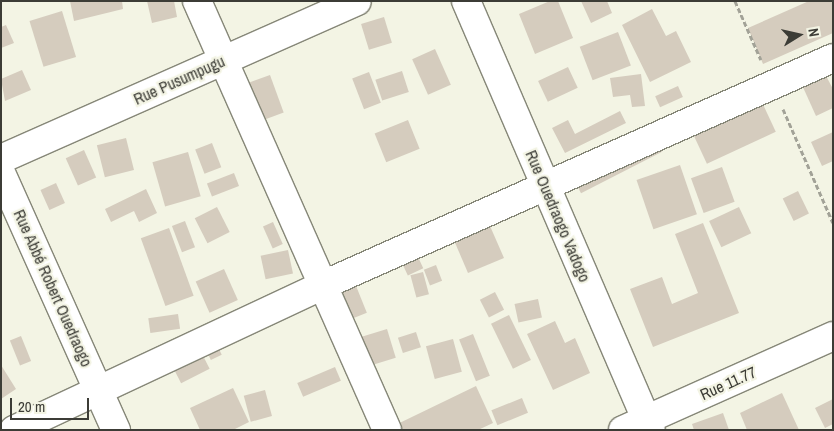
<!DOCTYPE html>
<meta charset="utf-8">
<style>
body{margin:0}
#map{position:relative;width:834px;height:431px;overflow:hidden;background:#f3f4e4;font-family:"Archivo Narrow",sans-serif}
div>[style]{position:absolute}
[style*='--x']{left:calc(var(--x)*1px);top:calc(var(--y)*1px);width:calc(var(--w)*1px);rotate:calc(var(--a)*1deg)}
.building>*{inset:0;background:#d5ccbe;transform-origin:0 0}
.path>*{height:3px;margin-top:-1.5px;transform-origin:0;background:repeating-linear-gradient(90deg,#a2a297 0 5px,transparent 0 7.5px)}
.roads{filter:drop-shadow(1px 0 #868778) drop-shadow(-1px 0 #868778) drop-shadow(0 1px #868778) drop-shadow(0 -1px #868778)}
.street>*{height:28px;margin:-14px;padding:0 14px;transform-origin:14px;border-radius:14px;background:#fff}
span{translate:-50% -50%;white-space:nowrap;text-align:center;line-height:1.15;-webkit-text-stroke:4.5px #f3f4e4;paint-order:stroke}
.street-label{font-size:16px;color:#3c3c36}
.frame{position:absolute;inset:0;border:2px solid #3c3c36;pointer-events:none}
.north{position:absolute;left:774px;top:10px;width:50px;height:50px;-webkit-text-stroke:4px #f3f4e4;paint-order:stroke;rotate:80deg;font-size:14px;font-weight:700;line-height:20px;text-align:center;color:#3c3c36}
.north::after{content:'';display:block;margin:auto;width:18px;height:22px;background:#3c3c36;clip-path:polygon(50% 0,100% 100%,50% 72%,0 100%)}
.scale{position:absolute;left:10px;top:398px;width:79px;height:22px;box-sizing:border-box;border:2px solid #3c3c36;border-top:0;padding-left:6px;font-size:15px;line-height:18px;white-space:nowrap;color:#3c3c36;-webkit-text-stroke:4px #f3f4e4;paint-order:stroke}
</style>
<div id="map">
<div class="building">
<div style="clip-path:polygon(70px 1px,122px 1px,123px 9px,74px 21px)"></div>
<div style="clip-path:polygon(147px 1px,174px 1px,177px 17px,152px 23px)"></div>
<div style="clip-path:polygon(550px 1px,558px 1px,573px 38px,535px 54px,519px 14px)"></div>
<div style="clip-path:polygon(581px 1px,607px 1px,612px 13px,591px 23px)"></div>
<div style="clip-path:polygon(809px 1px,833px 1px,833px 33px,763px 64px,748px 28px)"></div>
<div style="clip-path:polygon(652px 9px,666px 36px,676px 31px,691px 62px,650px 82px,622px 25px)"></div>
<div style="left:62px;top:11px;width:48px;height:34px;rotate:73deg"></div>
<div style="left:384px;top:17px;width:27px;height:24px;rotate:73deg"></div>
<div style="clip-path:polygon(6px 25px,14px 43px,1px 48px,1px 27px)"></div>
<div style="left:618px;top:32px;width:36px;height:41px;rotate:69deg"></div>
<div style="left:435px;top:49px;width:39px;height:25px;rotate:66deg"></div>
<div style="left:568px;top:67px;width:23px;height:33px;rotate:65deg"></div>
<div style="clip-path:polygon(22px 70px,31px 90px,5px 101px,1px 79px)"></div>
<div style="left:402px;top:71px;width:22px;height:28px;rotate:72deg"></div>
<div style="left:369px;top:72px;width:33px;height:18px;rotate:69deg"></div>
<div style="clip-path:polygon(641px 74px,645px 106px,632px 107px,630px 95px,613px 97px,610px 78px)"></div>
<div style="clip-path:polygon(825px 74px,833px 89px,833px 108px,816px 116px,802px 85px)"></div>
<div style="left:270px;top:75px;width:40px;height:34px;rotate:70deg"></div>
<div style="left:678px;top:86px;width:12px;height:25px;rotate:66deg"></div>
<div style="left:761px;top:100px;width:35px;height:76px;rotate:65deg"></div>
<div style="clip-path:polygon(620px 111px,626px 123px,565px 153px,552px 128px,568px 120px,575px 134px)"></div>
<div style="left:408px;top:120px;width:31px;height:36px;rotate:68deg"></div>
<div style="clip-path:polygon(833px 132px,833px 161px,822px 166px,811px 142px)"></div>
<div style="left:653px;top:134px;width:20px;height:91px;rotate:63deg"></div>
<div style="left:126px;top:138px;width:33px;height:30px;rotate:76deg"></div>
<div style="left:212px;top:143px;width:26px;height:18px;rotate:69deg"></div>
<div style="left:84px;top:150px;width:30px;height:20px;rotate:66deg"></div>
<div style="left:188px;top:152px;width:46px;height:37px;rotate:74deg"></div>
<div style="left:680px;top:165px;width:52px;height:46px;rotate:71deg"></div>
<div style="left:722px;top:167px;width:37px;height:33px;rotate:70deg"></div>
<div style="left:234px;top:173px;width:14px;height:29px;rotate:69deg"></div>
<div style="left:56px;top:183px;width:22px;height:17px;rotate:66deg"></div>
<div style="clip-path:polygon(146px 189px,157px 213px,139px 222px,134px 211px,111px 222px,105px 209px)"></div>
<div style="left:798px;top:191px;width:25px;height:17px;rotate:64deg"></div>
<div style="left:217px;top:207px;width:28px;height:25px;rotate:63deg"></div>
<div style="left:739px;top:207px;width:29px;height:33px;rotate:65deg"></div>
<div style="clip-path:polygon(483px 210px,504px 258px,468px 273px,453px 238px)"></div>
<div style="left:185px;top:221px;width:28px;height:14px;rotate:69deg"></div>
<div style="left:273px;top:222px;width:24px;height:11px;rotate:66deg"></div>
<div style="clip-path:polygon(703px 223px,739px 313px,653px 347px,630px 289px,662px 277px,672px 304px,698px 293px,675px 234px)"></div>
<div style="left:169px;top:228px;width:72px;height:30px;rotate:70deg"></div>
<div style="left:411px;top:242px;width:29px;height:17px;rotate:65deg"></div>
<div style="left:288px;top:250px;width:24px;height:28px;rotate:78deg"></div>
<div style="left:436px;top:265px;width:17px;height:13px;rotate:69deg"></div>
<div style="left:224px;top:269px;width:34px;height:31px;rotate:66deg"></div>
<div style="left:350px;top:271px;width:45px;height:31px;rotate:68deg"></div>
<div style="left:423px;top:272px;width:23px;height:13px;rotate:75deg"></div>
<div style="left:495px;top:292px;width:20px;height:17px;rotate:63deg"></div>
<div style="left:538px;top:299px;width:19px;height:24px;rotate:78deg"></div>
<div style="left:178px;top:314px;width:15px;height:30px;rotate:82deg"></div>
<div style="left:509px;top:315px;width:50px;height:20px;rotate:64deg"></div>
<div style="clip-path:polygon(555px 321px,565px 343px,575px 338px,590px 373px,553px 390px,527px 334px)"></div>
<div style="left:387px;top:329px;width:30px;height:40px;rotate:73deg"></div>
<div style="left:416px;top:332px;width:16px;height:19px;rotate:72deg"></div>
<div style="left:212px;top:334px;width:23px;height:12px;rotate:65deg"></div>
<div style="left:473px;top:334px;width:45px;height:15px;rotate:68deg"></div>
<div style="left:21px;top:336px;width:27px;height:12px;rotate:68deg"></div>
<div style="left:453px;top:339px;width:34px;height:28px;rotate:75deg"></div>
<div style="left:196px;top:342px;width:30px;height:32px;rotate:63deg"></div>
<div style="clip-path:polygon(1px 365px,16px 389px,1px 399px)"></div>
<div style="left:335px;top:367px;width:15px;height:41px;rotate:67deg"></div>
<div style="clip-path:polygon(476px 386px,493px 423px,478px 430px,385px 430px)"></div>
<div style="clip-path:polygon(233px 388px,249px 422px,233px 430px,200px 430px,190px 408px)"></div>
<div style="left:265px;top:390px;width:27px;height:22px;rotate:75deg"></div>
<div style="clip-path:polygon(782px 393px,799px 430px,747px 430px,740px 413px)"></div>
<div style="left:522px;top:398px;width:16px;height:33px;rotate:68deg"></div>
<div style="clip-path:polygon(833px 399px,833px 424px,825px 428px,815px 408px)"></div>
<div style="clip-path:polygon(723px 413px,729px 430px,694px 430px,692px 424px)"></div>
</div>
<div class="path">
<div style="--x:735;--y:1;--w:64;--a:66.2"></div>
<div style="--x:783;--y:109;--w:124;--a:66.3"></div>
</div>
<div class="roads">
<div class="street">
<div style="--x:197;--y:1;--w:469;--a:66.1"></div>
<div style="--x:466;--y:1;--w:467;--a:66.7"></div>
<div style="--x:1;--y:159;--w:389;--a:-23.9"></div>
<div style="--x:1;--y:173;--w:282;--a:65.9"></div>
<div style="--x:14;--y:430;--w:339;--a:-25.1"></div>
<div style="--x:321;--y:286;--w:560;--a:-24"></div>
<div style="--x:623;--y:430;--w:230;--a:-24.1"></div>
</div>
</div>
<div class="street-label">
<span style="left:179px;top:80px;rotate:-24deg">Rue Pusumpugu</span>
<span style="left:558px;top:216px;rotate:67deg">Rue Ouedraogo Vadogo</span>
<span style="left:53px;top:288px;rotate:66deg">Rue Abbé Robert Ouedraogo</span>
<span style="left:728px;top:383px;rotate:-24deg">Rue 11.77</span>
</div>
<div class="frame"></div>
<div class="north">N</div>
<div class="scale">20 m</div>
</div>
